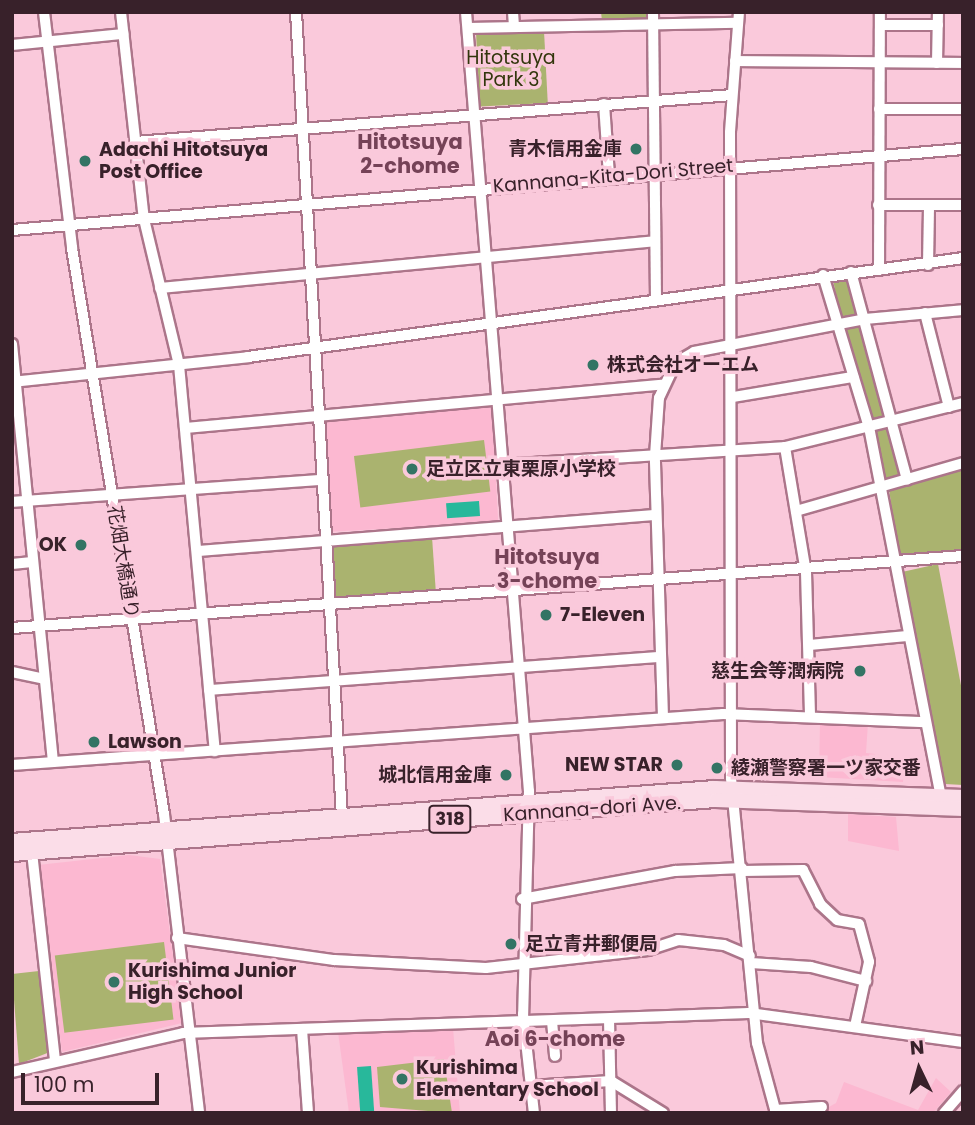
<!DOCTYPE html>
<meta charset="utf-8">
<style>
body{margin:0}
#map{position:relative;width:975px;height:1125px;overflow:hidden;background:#fac9db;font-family:Poppins,"Noto Sans JP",sans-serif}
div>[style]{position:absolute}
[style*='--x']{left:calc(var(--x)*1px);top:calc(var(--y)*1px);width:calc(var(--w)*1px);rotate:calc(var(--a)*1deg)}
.built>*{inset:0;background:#fcb8d1;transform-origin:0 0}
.green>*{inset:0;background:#aab36f;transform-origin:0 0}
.water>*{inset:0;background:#28b89b;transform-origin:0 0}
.roads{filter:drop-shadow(2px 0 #ac758a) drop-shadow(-2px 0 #ac758a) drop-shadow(0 2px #ac758a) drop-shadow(0 -2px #ac758a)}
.minor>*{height:10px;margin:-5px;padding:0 5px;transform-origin:5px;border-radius:5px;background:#fff}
.major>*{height:14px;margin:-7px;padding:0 7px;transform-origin:7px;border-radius:7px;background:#fbdde8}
.dots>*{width:19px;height:19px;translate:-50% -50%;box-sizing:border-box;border:4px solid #fac9db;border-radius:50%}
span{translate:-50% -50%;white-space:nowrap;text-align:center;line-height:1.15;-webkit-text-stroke:7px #fac9db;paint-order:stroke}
.shield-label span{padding:2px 5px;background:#fac9db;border:2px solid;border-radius:5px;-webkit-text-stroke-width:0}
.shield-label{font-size:18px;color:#38212a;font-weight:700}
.park-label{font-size:19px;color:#32360c}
.poi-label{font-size:19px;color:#38212a;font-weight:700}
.right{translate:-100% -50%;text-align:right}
.left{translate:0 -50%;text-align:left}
.street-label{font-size:19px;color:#38212a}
.neighbourhood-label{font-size:21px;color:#754257;font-weight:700}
.frame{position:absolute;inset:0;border:14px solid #38212a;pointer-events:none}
.north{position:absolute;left:884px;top:1034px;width:70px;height:70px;-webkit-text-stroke:5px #fac9db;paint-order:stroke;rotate:355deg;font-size:19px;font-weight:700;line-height:28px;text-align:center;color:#38212a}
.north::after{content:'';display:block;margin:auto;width:24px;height:32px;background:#38212a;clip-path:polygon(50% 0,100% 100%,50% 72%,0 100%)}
.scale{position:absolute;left:21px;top:1073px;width:138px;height:32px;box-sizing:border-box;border:4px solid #38212a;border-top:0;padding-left:9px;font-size:21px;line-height:24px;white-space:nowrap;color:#38212a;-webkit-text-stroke:5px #fac9db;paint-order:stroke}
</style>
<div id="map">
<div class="built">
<div style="left:492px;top:404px;width:119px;height:169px;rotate:87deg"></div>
<div style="clip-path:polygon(820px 722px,868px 723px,866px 753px,875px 754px,875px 764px,904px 766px,903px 782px,819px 777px)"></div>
<div style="clip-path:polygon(848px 814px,896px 817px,899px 851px,848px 841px)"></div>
<div style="clip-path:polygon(129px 855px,160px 859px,182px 1023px,62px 1052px,38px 865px)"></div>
<div style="clip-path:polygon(453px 1028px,460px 1113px,349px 1113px,338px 1032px)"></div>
<div style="clip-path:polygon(936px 1078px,951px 1092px,933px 1113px,818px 1113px,836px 1103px,844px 1082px,918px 1110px)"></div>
</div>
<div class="green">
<div style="clip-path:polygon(601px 12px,647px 12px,647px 19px,602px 21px)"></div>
<div style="left:544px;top:31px;width:72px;height:68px;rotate:87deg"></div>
<div style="clip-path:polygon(833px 280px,849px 280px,858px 318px,841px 319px)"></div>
<div style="left:860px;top:323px;width:96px;height:17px;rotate:72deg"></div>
<div style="left:890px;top:425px;width:52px;height:18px;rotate:75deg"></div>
<div style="left:484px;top:440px;width:52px;height:131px;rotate:83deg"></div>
<div style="clip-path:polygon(963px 468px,963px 554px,899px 560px,889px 489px)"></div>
<div style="left:432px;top:537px;width:56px;height:102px;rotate:86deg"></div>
<div style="clip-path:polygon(938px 564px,963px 696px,963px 785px,945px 784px,902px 572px)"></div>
<div style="left:164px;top:942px;width:78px;height:110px;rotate:83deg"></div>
<div style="clip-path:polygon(39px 971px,50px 1052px,19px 1064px,12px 974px)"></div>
<div style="clip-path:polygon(444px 1059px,452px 1113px,380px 1107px,377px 1067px)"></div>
</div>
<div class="water">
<div style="left:479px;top:501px;width:15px;height:33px;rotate:86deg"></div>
<div style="left:371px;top:1066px;width:45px;height:14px;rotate:86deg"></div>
</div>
<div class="roads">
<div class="minor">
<div style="--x:44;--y:12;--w:238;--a:83.2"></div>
<div style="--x:72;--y:248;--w:573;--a:80.77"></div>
<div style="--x:164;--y:814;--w:301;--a:83.3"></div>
<div style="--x:121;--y:12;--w:208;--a:83.7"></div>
<div style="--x:144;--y:219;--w:150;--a:76.5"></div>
<div style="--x:179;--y:365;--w:388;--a:84.7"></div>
<div style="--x:296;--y:12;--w:805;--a:86.73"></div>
<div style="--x:466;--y:12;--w:782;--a:85.38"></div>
<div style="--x:529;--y:791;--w:223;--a:91.5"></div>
<div style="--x:523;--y:1014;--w:100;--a:83.7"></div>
<div style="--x:513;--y:12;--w:15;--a:86"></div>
<div style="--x:653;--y:12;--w:285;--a:89.4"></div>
<div style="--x:739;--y:12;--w:121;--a:94.3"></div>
<div style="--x:730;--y:133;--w:645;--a:89.91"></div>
<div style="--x:731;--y:778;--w:266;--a:84.4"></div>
<div style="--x:757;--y:1043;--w:73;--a:74.8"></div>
<div style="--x:880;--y:25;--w:58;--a:0"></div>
<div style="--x:468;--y:28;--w:270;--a:-1.1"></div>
<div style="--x:12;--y:45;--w:112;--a:-5.7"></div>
<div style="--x:735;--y:61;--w:228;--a:0.5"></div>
<div style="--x:937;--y:63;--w:51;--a:-88.9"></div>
<div style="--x:604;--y:104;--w:72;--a:86"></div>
<div style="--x:879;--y:109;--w:84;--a:0"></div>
<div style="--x:135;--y:142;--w:599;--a:-4.5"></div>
<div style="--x:878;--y:205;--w:85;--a:0"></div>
<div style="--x:12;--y:230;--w:954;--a:-4.87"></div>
<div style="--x:928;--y:265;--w:59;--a:-89"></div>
<div style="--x:879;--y:270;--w:258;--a:-89.8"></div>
<div style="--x:851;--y:272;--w:215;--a:74.9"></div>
<div style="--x:823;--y:275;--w:159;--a:73.2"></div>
<div style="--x:869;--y:427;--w:376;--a:79"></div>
<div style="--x:160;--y:288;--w:497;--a:-5.4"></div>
<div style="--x:925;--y:313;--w:97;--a:75.7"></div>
<div style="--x:12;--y:344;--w:420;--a:84.4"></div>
<div style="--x:12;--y:382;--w:237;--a:-6"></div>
<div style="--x:248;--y:357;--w:722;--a:-7.88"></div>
<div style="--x:733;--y:397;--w:122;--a:-9.5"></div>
<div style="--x:185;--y:428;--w:479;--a:-5.2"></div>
<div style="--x:785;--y:447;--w:127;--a:80.5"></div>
<div style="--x:806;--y:572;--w:145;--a:88.4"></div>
<div style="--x:502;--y:465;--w:284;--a:-3.6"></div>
<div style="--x:785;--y:447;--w:183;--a:-13.9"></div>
<div style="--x:12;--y:502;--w:310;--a:-4.1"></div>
<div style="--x:796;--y:511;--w:174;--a:-16"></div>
<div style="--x:197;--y:551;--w:460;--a:-4.5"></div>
<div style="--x:12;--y:564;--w:20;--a:-6"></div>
<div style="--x:12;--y:628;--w:954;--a:-4.33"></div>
<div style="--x:809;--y:645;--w:99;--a:-5.2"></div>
<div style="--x:12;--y:672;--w:33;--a:12"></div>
<div style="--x:209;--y:690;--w:452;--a:-4.2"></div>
<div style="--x:663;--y:717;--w:261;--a:-91.8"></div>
<div style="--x:655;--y:456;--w:58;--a:-86.1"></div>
<div style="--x:659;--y:398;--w:38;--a:-65"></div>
<div style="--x:675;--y:363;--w:22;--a:-30"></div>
<div style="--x:694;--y:352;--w:174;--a:-10.9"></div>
<div style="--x:865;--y:319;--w:98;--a:-5.2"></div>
<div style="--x:12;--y:765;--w:713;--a:-4.1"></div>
<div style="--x:723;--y:714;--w:203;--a:2.3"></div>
<div style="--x:32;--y:852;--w:210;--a:83.7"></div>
<div style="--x:743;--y:871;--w:60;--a:-1"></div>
<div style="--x:803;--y:870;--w:38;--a:63"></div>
<div style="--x:820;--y:904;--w:23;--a:43"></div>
<div style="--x:837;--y:920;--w:22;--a:10"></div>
<div style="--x:859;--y:924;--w:39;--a:75"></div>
<div style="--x:869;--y:962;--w:66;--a:102.3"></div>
<div style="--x:522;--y:899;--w:156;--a:-10.4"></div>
<div style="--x:675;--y:871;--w:67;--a:-2.6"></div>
<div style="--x:177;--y:938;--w:159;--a:8"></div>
<div style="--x:334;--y:960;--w:152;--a:3"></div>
<div style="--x:486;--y:968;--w:163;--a:-6.3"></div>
<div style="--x:648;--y:950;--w:32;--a:-18"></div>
<div style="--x:678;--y:940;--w:46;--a:6.2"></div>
<div style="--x:724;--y:945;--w:28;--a:23"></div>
<div style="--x:751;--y:963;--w:60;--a:3.8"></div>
<div style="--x:811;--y:967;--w:57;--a:14.3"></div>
<div style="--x:609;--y:1019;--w:94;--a:88.8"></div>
<div style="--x:552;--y:1021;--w:35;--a:85"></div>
<div style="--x:302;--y:1029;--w:84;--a:85.9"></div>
<div style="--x:12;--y:1072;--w:175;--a:-12.8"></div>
<div style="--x:183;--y:1033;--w:566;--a:-2.02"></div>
<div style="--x:749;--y:1013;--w:216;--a:7.7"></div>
<div style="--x:530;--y:1086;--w:81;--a:-3.5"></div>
<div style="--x:611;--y:1081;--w:61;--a:31.6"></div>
<div style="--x:775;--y:1110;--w:47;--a:-3.7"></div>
<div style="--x:944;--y:1113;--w:29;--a:-49"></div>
</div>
<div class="major">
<div style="--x:12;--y:841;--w:705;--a:-4.31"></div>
<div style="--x:715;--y:788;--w:248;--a:2.1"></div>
<div style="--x:12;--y:854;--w:706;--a:-4.39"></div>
<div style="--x:716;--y:800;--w:247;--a:2.1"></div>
</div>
</div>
<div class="dots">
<div style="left:636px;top:149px;background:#337464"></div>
<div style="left:85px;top:161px;background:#337464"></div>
<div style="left:593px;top:365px;background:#337464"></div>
<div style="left:412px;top:469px;background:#337464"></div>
<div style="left:81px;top:545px;background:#337464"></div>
<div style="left:546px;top:615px;background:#337464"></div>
<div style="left:860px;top:671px;background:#337464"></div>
<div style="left:94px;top:742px;background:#337464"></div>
<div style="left:677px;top:765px;background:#337464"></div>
<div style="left:717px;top:768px;background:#337464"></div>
<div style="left:506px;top:775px;background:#337464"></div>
<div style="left:511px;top:944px;background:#337464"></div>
<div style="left:114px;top:982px;background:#337464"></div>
<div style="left:402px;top:1079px;background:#337464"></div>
</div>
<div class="shield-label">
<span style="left:450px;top:819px">318</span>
</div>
<div class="park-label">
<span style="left:511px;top:69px">Hitotsuya<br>Park 3</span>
</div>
<div class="poi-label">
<span class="right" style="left:622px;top:149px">青木信用金庫</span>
<span class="left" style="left:99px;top:161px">Adachi Hitotsuya<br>Post Office</span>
<span class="left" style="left:607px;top:365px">株式会社オーエム</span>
<span class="left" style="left:426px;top:469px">足立区立東栗原小学校</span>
<span class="right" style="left:67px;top:545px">OK</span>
<span class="left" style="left:560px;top:615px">7-Eleven</span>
<span class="right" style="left:844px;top:671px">慈生会等潤病院</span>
<span class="left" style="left:108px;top:742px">Lawson</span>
<span class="right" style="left:663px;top:765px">NEW STAR</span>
<span class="left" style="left:731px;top:768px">綾瀬警察署一ツ家交番</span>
<span class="right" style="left:492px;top:775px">城北信用金庫</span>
<span class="left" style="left:525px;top:944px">足立青井郵便局</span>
<span class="left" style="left:128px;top:982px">Kurishima Junior<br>High School</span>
<span class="left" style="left:416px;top:1079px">Kurishima<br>Elementary School</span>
</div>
<div class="street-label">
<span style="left:613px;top:176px;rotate:-5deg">Kannana-Kita-Dori Street</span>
<span style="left:123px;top:562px;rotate:81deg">花畑大橋通り</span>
<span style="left:592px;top:809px;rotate:-4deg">Kannana-dori Ave.</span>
</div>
<div class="neighbourhood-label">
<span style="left:410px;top:154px">Hitotsuya<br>2-chome</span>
<span style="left:547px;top:569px">Hitotsuya<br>3-chome</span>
<span style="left:555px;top:1039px">Aoi 6-chome</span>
</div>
<div class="frame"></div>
<div class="north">N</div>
<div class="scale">100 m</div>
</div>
